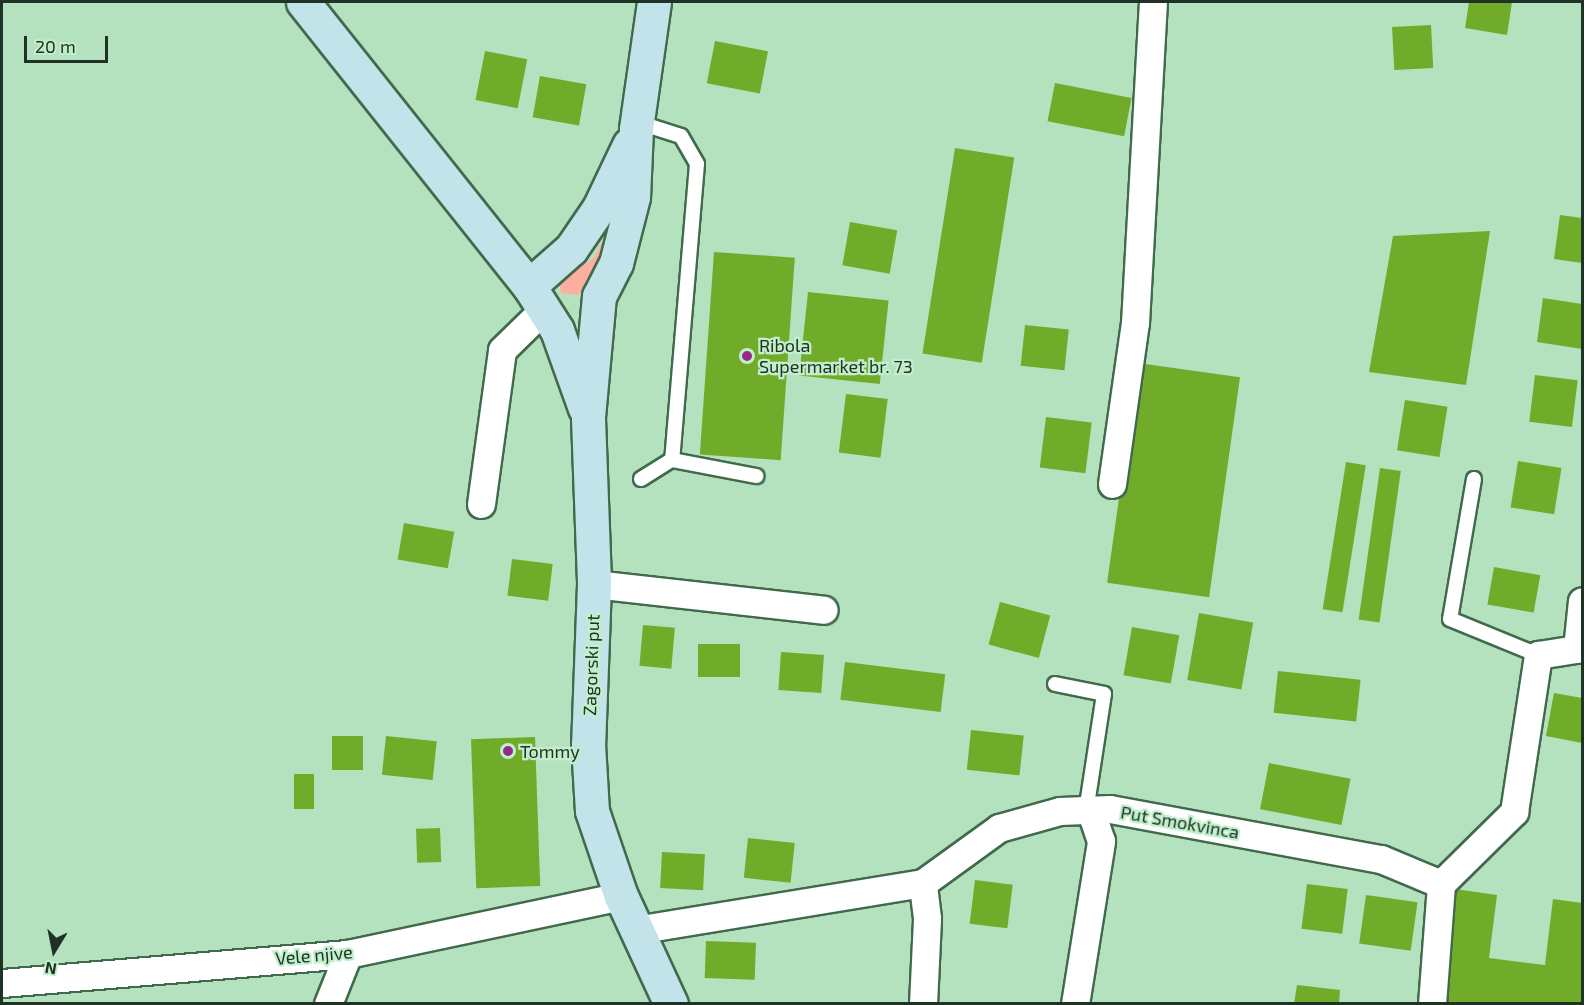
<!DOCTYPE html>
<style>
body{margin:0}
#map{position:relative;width:1584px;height:1005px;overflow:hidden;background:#b4e1be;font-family:"Exo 2",sans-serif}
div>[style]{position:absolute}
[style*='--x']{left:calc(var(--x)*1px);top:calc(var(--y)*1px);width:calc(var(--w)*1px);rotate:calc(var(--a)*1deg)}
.green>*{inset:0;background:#fcafa0}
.building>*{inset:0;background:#70ac2a;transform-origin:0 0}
.roads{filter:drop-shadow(2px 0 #416a4c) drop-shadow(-2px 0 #416a4c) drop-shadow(0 2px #416a4c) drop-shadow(0 -2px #416a4c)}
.lane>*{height:14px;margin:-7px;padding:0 7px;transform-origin:7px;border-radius:7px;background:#fff}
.street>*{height:27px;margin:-13.5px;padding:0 13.5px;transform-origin:13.5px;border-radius:13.5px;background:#fff}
.secondary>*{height:33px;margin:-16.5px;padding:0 16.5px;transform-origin:16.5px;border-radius:16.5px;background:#c2e3e9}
.dots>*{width:16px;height:16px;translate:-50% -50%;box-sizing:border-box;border:3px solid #c1eecb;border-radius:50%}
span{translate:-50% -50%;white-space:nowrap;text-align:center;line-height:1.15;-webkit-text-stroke:4.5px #c1eecb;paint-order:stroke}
.poi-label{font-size:18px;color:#203225}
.left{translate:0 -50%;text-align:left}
.street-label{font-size:18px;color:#203225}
.frame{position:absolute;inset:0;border:3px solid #203225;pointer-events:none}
.north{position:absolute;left:24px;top:921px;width:60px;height:60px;-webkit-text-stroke:4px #c1eecb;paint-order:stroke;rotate:190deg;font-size:16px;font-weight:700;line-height:24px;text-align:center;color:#203225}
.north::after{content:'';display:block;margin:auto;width:21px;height:27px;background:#203225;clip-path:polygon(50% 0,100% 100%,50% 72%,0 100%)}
.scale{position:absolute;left:24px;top:36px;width:84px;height:27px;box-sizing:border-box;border:3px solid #203225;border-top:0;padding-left:8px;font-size:18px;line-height:21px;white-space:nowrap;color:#203225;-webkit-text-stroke:4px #c1eecb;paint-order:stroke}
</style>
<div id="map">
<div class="green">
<div style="clip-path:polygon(607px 232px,597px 283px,578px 295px,561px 293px,559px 281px,594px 258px)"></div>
</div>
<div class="building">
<div style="clip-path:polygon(1469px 2px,1512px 2px,1507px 35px,1465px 28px)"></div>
<div style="left:1431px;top:25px;width:43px;height:39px;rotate:87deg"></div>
<div style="left:715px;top:41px;width:54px;height:43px;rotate:11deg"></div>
<div style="left:485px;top:51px;width:43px;height:50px;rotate:11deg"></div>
<div style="left:540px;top:76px;width:47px;height:42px;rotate:10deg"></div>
<div style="left:1055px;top:83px;width:78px;height:39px;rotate:11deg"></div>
<div style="left:955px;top:148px;width:60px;height:208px;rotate:9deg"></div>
<div style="clip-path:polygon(1560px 215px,1582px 218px,1582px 263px,1554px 259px)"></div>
<div style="left:850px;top:222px;width:48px;height:44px;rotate:10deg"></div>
<div style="clip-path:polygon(1490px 231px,1466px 385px,1369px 372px,1393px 236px)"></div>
<div style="left:714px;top:252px;width:81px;height:203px;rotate:4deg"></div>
<div style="left:808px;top:292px;width:81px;height:84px;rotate:6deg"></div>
<div style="clip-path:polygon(1543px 298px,1582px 304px,1582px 349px,1537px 342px)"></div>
<div style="left:1025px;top:325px;width:44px;height:41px;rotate:6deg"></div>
<div style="left:1138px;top:363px;width:103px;height:222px;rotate:8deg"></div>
<div style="left:1535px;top:375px;width:43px;height:47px;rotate:7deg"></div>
<div style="left:846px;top:394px;width:42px;height:59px;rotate:7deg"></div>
<div style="left:1405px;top:400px;width:43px;height:51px;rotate:9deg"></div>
<div style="left:1046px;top:417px;width:46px;height:51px;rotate:7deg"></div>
<div style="left:1518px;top:461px;width:44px;height:47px;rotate:9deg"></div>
<div style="left:1346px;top:462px;width:20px;height:149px;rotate:9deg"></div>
<div style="left:1380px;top:468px;width:21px;height:153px;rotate:8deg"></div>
<div style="left:404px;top:523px;width:51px;height:37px;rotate:10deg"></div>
<div style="left:512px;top:559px;width:41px;height:37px;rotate:7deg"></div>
<div style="left:1494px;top:567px;width:47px;height:38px;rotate:10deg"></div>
<div style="left:1000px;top:602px;width:52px;height:44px;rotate:15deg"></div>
<div style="left:1199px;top:613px;width:55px;height:68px;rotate:10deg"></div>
<div style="left:643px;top:625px;width:32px;height:41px;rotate:5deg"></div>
<div style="left:1132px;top:627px;width:48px;height:49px;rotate:10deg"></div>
<div style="left:740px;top:644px;width:33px;height:42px;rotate:90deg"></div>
<div style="left:781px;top:652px;width:43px;height:38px;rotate:4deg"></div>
<div style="left:845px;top:662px;width:101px;height:38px;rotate:7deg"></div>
<div style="left:1278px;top:671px;width:83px;height:42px;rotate:6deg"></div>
<div style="clip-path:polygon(1554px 693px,1582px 698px,1582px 743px,1546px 736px)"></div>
<div style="left:971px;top:730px;width:53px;height:40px;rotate:6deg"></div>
<div style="left:332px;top:736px;width:31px;height:34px"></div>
<div style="left:386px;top:736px;width:51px;height:39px;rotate:6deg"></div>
<div style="left:535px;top:737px;width:149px;height:64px;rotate:88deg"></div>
<div style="left:1269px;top:763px;width:83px;height:47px;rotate:11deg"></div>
<div style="left:294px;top:774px;width:20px;height:35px"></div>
<div style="left:440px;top:828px;width:34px;height:24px;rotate:88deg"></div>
<div style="left:748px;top:838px;width:47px;height:40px;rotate:6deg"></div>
<div style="left:662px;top:852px;width:43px;height:36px;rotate:3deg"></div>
<div style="left:975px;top:880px;width:38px;height:44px;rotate:7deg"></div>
<div style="left:1307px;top:884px;width:41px;height:45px;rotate:7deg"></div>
<div style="clip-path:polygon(1455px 889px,1497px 895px,1489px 958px,1545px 965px,1553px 899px,1582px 903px,1582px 1004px,1441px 1004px)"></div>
<div style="left:1366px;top:895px;width:52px;height:49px;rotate:8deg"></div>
<div style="left:706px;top:941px;width:50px;height:37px;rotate:2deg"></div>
<div style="clip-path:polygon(1297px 985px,1340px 990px,1339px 1004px,1294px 1004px)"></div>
</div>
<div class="roads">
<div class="lane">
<div style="--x:637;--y:122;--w:46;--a:17.7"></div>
<div style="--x:681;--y:136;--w:32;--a:60"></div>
<div style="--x:697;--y:164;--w:297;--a:94.8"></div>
<div style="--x:641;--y:479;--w:36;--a:-32"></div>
<div style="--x:672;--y:460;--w:86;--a:10.8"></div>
<div style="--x:1474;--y:479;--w:142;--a:99.7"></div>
<div style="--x:1450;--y:619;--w:95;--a:22.2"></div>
<div style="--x:1055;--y:684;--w:50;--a:11.5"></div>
<div style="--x:1104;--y:694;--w:106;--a:98.7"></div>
<div style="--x:1088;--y:799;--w:13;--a:77"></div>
</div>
<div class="street">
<div style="--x:1112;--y:484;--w:163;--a:-81.9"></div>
<div style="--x:1135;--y:323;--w:322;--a:-86.8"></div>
<div style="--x:481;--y:504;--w:155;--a:-82.2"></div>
<div style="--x:502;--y:350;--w:57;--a:-44.3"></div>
<div style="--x:594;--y:584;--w:231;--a:6.4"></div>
<div style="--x:1577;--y:649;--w:48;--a:-84.1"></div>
<div style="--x:1441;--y:884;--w:103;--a:-44.6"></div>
<div style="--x:1514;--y:812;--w:159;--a:-81.3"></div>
<div style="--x:1538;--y:655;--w:45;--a:-9"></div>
<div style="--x:636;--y:930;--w:291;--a:-9.3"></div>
<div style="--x:923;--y:883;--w:94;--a:-35.9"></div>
<div style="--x:999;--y:828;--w:63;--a:-15.6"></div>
<div style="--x:1060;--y:811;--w:50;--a:-2.3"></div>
<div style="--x:1110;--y:809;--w:276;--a:10.5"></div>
<div style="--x:1381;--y:859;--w:65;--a:22.6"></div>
<div style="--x:2;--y:983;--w:347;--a:-4.8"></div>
<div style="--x:348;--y:954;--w:279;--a:-12"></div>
<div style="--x:328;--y:1004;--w:54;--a:-68.2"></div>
<div style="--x:923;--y:1004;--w:86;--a:-87.3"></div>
<div style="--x:927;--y:918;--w:35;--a:-97"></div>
<div style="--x:1075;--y:1004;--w:165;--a:-80.9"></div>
<div style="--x:1101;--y:841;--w:31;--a:-109"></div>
<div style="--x:1432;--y:1004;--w:120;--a:-85.7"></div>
</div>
<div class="secondary">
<div style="--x:303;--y:2;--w:363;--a:51.5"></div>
<div style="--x:529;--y:286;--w:52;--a:57.5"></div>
<div style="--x:557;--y:330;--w:83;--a:70.3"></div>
<div style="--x:654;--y:2;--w:128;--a:98.1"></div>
<div style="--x:636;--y:129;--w:68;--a:92.5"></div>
<div style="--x:633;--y:197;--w:68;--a:104.4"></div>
<div style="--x:616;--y:263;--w:37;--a:117"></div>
<div style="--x:599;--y:296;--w:122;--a:95.2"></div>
<div style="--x:588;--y:418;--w:166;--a:87.9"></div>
<div style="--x:594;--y:584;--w:160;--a:92.1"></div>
<div style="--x:588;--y:744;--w:67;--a:86.6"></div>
<div style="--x:592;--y:811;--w:90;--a:71.2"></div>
<div style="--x:621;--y:896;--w:119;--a:65.2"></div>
<div style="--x:529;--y:286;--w:56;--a:-41.4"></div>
<div style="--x:571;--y:249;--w:50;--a:-55.7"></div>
<div style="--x:599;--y:208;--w:70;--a:-64.5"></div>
</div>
</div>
<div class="dots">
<div style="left:747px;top:356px;background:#962a8c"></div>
<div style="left:508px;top:751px;background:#962a8c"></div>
</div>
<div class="poi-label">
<span class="left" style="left:759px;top:356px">Ribola<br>Supermarket br. 73</span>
<span class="left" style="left:520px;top:751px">Tommy</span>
</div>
<div class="street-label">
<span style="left:591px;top:665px;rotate:-88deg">Zagorski put</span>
<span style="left:1180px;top:822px;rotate:10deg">Put Smokvinca</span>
<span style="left:314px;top:955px;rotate:-5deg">Vele njive</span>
</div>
<div class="frame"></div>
<div class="north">N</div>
<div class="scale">20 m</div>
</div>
